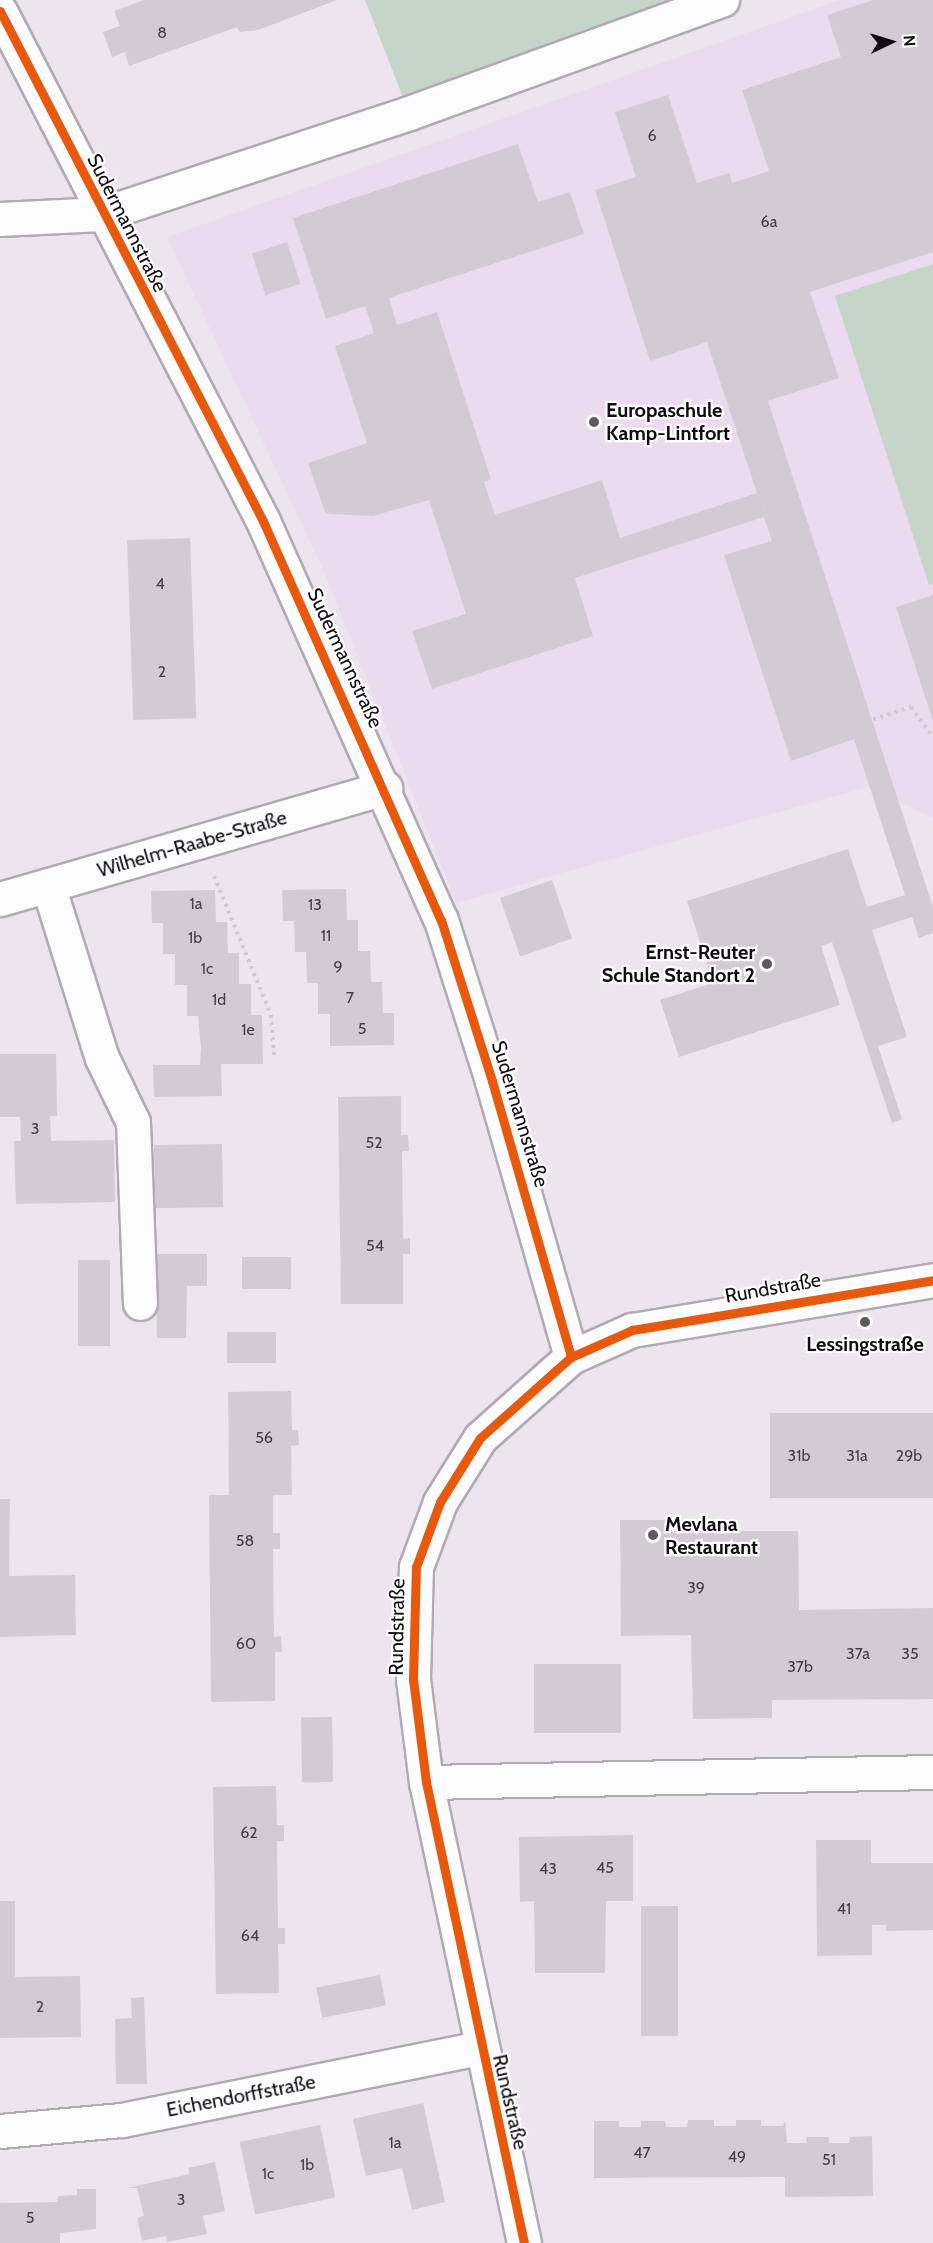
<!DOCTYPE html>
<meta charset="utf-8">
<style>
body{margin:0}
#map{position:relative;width:933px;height:2243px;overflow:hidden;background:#ede4ef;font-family:Cabin,sans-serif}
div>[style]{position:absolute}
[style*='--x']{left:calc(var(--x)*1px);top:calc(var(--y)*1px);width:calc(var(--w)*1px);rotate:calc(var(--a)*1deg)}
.built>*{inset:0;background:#ebdbee}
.green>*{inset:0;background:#c5d6c9}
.building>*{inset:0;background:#d4cad6;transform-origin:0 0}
.path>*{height:4px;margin-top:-2px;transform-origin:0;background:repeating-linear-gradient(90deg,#cecbce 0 3px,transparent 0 7.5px)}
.roads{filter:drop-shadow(2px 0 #b0aab2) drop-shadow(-2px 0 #b0aab2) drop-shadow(0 2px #b0aab2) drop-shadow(0 -2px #b0aab2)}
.minor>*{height:33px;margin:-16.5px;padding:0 16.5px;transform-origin:16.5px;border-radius:16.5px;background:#fcfbfd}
.cycleway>*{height:9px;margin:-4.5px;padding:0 4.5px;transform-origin:4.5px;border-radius:4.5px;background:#e8590c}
.dots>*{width:16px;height:16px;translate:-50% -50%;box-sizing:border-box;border:3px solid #fff;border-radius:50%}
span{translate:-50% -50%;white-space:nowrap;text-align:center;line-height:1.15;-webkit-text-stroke:4.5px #fff;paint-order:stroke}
.number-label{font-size:16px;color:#453e47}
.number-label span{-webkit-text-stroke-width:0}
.street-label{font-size:20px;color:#110c13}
.poi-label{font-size:20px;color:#110c13;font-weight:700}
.left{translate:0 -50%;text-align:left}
.right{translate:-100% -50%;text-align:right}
.north{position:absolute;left:861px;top:12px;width:60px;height:60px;-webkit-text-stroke:4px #fff;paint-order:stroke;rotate:86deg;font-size:16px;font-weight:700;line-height:24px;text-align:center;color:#110c13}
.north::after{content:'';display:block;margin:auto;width:21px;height:27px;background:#110c13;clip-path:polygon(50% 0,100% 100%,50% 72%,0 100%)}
</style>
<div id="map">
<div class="built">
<div style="clip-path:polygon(840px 0,933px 0,933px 818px,867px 787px,456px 903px,326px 576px,167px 237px)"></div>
</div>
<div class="green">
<div style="clip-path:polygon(365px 0,704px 0,409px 113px)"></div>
<div style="clip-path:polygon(933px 264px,933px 584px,929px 585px,835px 296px)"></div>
</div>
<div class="building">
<div style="clip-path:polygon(144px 0,337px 0,258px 30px,240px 32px,237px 27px,129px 66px,125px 52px,112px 57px,103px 32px,120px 26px,114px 11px)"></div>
<div style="clip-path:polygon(873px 0,933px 0,933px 252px,810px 292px,839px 378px,768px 401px,933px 907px,933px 933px,919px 938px,912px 917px,872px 930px,907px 1037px,878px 1046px,902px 1119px,892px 1123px,832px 942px,821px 946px,840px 1005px,679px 1057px,660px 1000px,713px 983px,687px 901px,848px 849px,867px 907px,905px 895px,854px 739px,791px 761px,724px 555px,772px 541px,764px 517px,575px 578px,593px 636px,432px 689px,412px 631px,466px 614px,429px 500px,373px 516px,330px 514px,325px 512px,308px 463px,367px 443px,335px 346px,374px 333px,365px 306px,326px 319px,293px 218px,518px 144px,538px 202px,570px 192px,584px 234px,389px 298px,397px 325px,437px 312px,491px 479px,484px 482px,495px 515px,602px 480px,620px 538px,757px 493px,707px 342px,650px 361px,595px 190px,636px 177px,615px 112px,668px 95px,697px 183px,729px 173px,732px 183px,769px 171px,742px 90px,841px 57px,827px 15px)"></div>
<div style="left:287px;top:242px;width:44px;height:37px;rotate:72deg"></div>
<div style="left:190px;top:538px;width:180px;height:63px;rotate:88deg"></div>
<div style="clip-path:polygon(933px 595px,933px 721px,896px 607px)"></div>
<div style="left:552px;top:880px;width:62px;height:55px;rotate:71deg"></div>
<div style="clip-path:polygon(346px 889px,347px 920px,358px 920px,358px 951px,370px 951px,371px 982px,382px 982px,383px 1013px,394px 1013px,394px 1045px,330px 1046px,330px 1014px,318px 1014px,318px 983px,307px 983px,306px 952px,295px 952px,294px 921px,283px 921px,282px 890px)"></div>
<div style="clip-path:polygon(215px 890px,216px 922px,227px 922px,228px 953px,239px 953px,239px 984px,251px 984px,251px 1015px,262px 1015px,263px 1064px,221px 1064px,222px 1096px,154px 1097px,153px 1065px,200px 1065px,201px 1048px,198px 1016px,187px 1016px,187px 985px,175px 985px,175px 954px,163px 954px,163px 923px,152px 923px,151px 891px)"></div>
<div style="clip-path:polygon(0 1054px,56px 1054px,57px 1116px,50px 1116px,51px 1141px,114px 1140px,115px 1202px,16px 1204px,14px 1141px,21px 1141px,20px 1117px,0 1117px)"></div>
<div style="clip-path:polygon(401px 1096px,401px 1135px,408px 1135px,409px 1151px,402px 1151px,403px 1239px,410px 1238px,410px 1254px,403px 1254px,403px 1304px,341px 1304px,338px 1097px)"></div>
<div style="left:222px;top:1144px;width:63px;height:68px;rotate:89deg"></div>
<div style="clip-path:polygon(156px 1254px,207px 1254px,207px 1286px,187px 1286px,186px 1338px,157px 1338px)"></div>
<div style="left:242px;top:1257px;width:49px;height:32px"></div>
<div style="left:78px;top:1260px;width:32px;height:86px"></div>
<div style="left:227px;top:1332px;width:49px;height:31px"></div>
<div style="clip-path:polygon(291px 1391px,292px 1430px,298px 1430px,299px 1445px,291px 1446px,292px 1495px,273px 1495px,273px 1533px,280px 1533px,280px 1549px,273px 1549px,274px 1637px,281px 1636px,282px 1652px,275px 1652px,275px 1701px,211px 1702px,209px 1495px,229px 1495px,228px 1392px)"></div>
<div style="left:933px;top:1413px;width:85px;height:163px;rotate:90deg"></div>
<div style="clip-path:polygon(0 1499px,10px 1499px,9px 1576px,75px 1575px,76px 1635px,0 1637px)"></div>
<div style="clip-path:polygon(620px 1520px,689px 1520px,689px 1531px,798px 1531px,799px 1610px,933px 1608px,933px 1699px,772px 1700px,772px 1718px,693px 1719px,691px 1635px,621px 1636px)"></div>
<div style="left:534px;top:1664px;width:87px;height:69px"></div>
<div style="left:332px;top:1717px;width:65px;height:31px;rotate:89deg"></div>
<div style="clip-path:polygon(276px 1786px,277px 1825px,284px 1825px,284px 1841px,277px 1841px,278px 1928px,285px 1928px,285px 1944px,278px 1944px,279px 1993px,216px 1994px,213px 1787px)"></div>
<div style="clip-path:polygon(633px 1835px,633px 1901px,606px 1901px,605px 1973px,535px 1973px,534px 1901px,520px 1902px,519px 1837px)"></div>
<div style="clip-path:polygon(816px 1840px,871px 1840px,871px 1863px,933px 1863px,933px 1930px,886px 1931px,886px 1925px,872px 1925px,872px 1955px,817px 1956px)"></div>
<div style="clip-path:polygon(0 1901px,15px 1901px,15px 1977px,80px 1976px,81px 2037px,0 2038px)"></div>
<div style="left:641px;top:1906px;width:37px;height:130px"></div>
<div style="left:380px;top:1975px;width:31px;height:65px;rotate:79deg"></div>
<div style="clip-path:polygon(144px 1997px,147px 2084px,116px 2084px,115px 2019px,132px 2018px,131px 1998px)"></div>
<div style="clip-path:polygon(423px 2103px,445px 2202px,412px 2210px,402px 2168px,366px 2176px,353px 2119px)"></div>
<div style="clip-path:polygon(688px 2120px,714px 2120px,714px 2126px,736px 2126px,736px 2120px,761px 2120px,761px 2126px,783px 2126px,785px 2121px,787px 2143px,807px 2143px,806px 2137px,829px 2137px,829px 2143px,849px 2143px,850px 2137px,872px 2136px,873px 2196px,785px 2197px,785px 2177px,594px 2178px,594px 2121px,619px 2121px,619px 2127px,641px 2127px,641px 2121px,665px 2121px,666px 2127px,687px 2127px)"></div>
<div style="left:320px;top:2125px;width:74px;height:82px;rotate:78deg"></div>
<div style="clip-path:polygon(215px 2162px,225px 2211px,203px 2216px,207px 2234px,167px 2242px,166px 2236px,142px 2241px,137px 2218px,144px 2216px,137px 2188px,127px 2188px,190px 2174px,188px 2168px)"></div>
<div style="clip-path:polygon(77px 2189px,96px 2189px,96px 2229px,60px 2233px,60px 2243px,0 2243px,0 2203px,57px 2202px,58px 2196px,77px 2195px)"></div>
</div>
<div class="path">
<div style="--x:716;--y:521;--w:76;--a:-16"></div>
<div style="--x:789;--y:500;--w:235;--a:72.6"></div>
<div style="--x:859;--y:724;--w:55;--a:-18.1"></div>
<div style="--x:911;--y:707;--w:37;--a:54"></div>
<div style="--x:214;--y:876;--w:150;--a:67.7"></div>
<div style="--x:271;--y:1015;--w:40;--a:85.7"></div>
</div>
<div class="roads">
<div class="minor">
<div style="--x:0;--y:11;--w:574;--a:62.72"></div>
<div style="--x:263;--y:521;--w:437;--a:66"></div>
<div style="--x:441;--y:920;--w:169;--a:72.4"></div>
<div style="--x:492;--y:1081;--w:287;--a:74"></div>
<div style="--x:0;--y:219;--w:102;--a:-2.8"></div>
<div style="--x:102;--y:214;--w:323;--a:-18.2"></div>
<div style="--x:409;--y:113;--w:333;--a:-19.9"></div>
<div style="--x:48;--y:885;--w:181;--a:72.7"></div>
<div style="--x:102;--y:1058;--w:71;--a:64.2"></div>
<div style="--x:133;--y:1122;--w:181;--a:87.8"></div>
<div style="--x:0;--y:899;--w:401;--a:-16.1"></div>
<div style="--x:426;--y:1782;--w:507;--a:-1.13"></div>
<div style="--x:0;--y:2131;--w:122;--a:-5.2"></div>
<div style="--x:122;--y:2120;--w:365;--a:-11.4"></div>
<div style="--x:524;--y:2243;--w:471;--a:-102"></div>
<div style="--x:426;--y:1782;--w:104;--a:-97.2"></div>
<div style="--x:413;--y:1679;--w:112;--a:-88.5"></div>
<div style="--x:416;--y:1567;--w:69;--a:-69.7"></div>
<div style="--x:440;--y:1502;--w:75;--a:-58"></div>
<div style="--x:480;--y:1438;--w:122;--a:-41.7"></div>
<div style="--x:571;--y:1357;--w:67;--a:-23.9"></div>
<div style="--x:632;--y:1330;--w:305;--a:-9.4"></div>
</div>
</div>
<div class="cycleway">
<div style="--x:0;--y:11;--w:574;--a:62.72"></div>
<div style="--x:263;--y:521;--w:437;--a:66"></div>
<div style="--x:441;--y:920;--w:169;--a:72.4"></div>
<div style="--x:492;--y:1081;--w:287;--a:74"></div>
<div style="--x:524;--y:2243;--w:471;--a:-102"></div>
<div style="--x:426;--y:1782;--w:104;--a:-97.2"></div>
<div style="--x:413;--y:1679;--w:112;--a:-88.5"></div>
<div style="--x:416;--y:1567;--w:69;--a:-69.7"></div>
<div style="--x:440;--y:1502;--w:75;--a:-58"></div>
<div style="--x:480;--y:1438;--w:122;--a:-41.7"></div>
<div style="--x:571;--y:1357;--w:67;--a:-23.9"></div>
<div style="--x:632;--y:1330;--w:305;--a:-9.4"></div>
</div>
<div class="dots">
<div style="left:594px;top:422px;background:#5e5860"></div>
<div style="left:767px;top:964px;background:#5e5860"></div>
<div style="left:865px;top:1322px;background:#5e5860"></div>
<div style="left:653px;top:1535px;background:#5e5860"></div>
</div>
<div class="number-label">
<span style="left:162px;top:33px">8</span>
<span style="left:652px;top:136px">6</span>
<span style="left:769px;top:222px">6a</span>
<span style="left:160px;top:584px">4</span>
<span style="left:162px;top:672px">2</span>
<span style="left:196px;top:904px">1a</span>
<span style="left:315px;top:905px">13</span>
<span style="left:326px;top:936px">11</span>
<span style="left:195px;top:938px">1b</span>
<span style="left:338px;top:967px">9</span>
<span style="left:207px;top:969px">1c</span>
<span style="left:350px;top:998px">7</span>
<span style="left:219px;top:1000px">1d</span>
<span style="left:362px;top:1029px">5</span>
<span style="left:248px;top:1030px">1e</span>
<span style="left:35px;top:1129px">3</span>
<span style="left:374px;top:1143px">52</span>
<span style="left:375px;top:1246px">54</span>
<span style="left:264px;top:1438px">56</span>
<span style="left:799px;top:1456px">31b</span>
<span style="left:857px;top:1456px">31a</span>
<span style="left:909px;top:1456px">29b</span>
<span style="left:245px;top:1541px">58</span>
<span style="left:696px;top:1588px">39</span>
<span style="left:246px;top:1644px">60</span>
<span style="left:858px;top:1654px">37a</span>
<span style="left:910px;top:1654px">35</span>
<span style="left:800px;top:1667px">37b</span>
<span style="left:249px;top:1833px">62</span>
<span style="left:605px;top:1868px">45</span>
<span style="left:548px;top:1869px">43</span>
<span style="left:844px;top:1909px">41</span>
<span style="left:250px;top:1936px">64</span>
<span style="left:40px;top:2007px">2</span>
<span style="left:395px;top:2143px">1a</span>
<span style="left:642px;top:2153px">47</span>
<span style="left:737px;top:2157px">49</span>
<span style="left:829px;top:2160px">51</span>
<span style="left:307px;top:2165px">1b</span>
<span style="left:268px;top:2174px">1c</span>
<span style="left:181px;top:2200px">3</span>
<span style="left:30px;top:2218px">5</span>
</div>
<div class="street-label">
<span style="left:127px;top:223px;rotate:63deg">Sudermannstraße</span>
<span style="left:345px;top:658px;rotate:65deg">Sudermannstraße</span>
<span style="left:192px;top:844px;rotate:-16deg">Wilhelm-Raabe-Straße</span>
<span style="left:520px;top:1114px;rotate:73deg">Sudermannstraße</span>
<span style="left:773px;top:1288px;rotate:-10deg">Rundstraße</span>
<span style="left:397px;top:1627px;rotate:-89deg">Rundstraße</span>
<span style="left:241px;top:2096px;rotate:-11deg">Eichendorffstraße</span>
<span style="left:510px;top:2102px;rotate:77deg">Rundstraße</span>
</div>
<div class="poi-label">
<span class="left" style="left:606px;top:422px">Europaschule<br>Kamp-Lintfort</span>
<span class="right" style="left:755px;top:964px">Ernst-Reuter<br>Schule Standort 2</span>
<span style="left:865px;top:1344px">Lessingstraße</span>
<span class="left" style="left:665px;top:1536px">Mevlana<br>Restaurant</span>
</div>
<div class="north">N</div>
</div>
